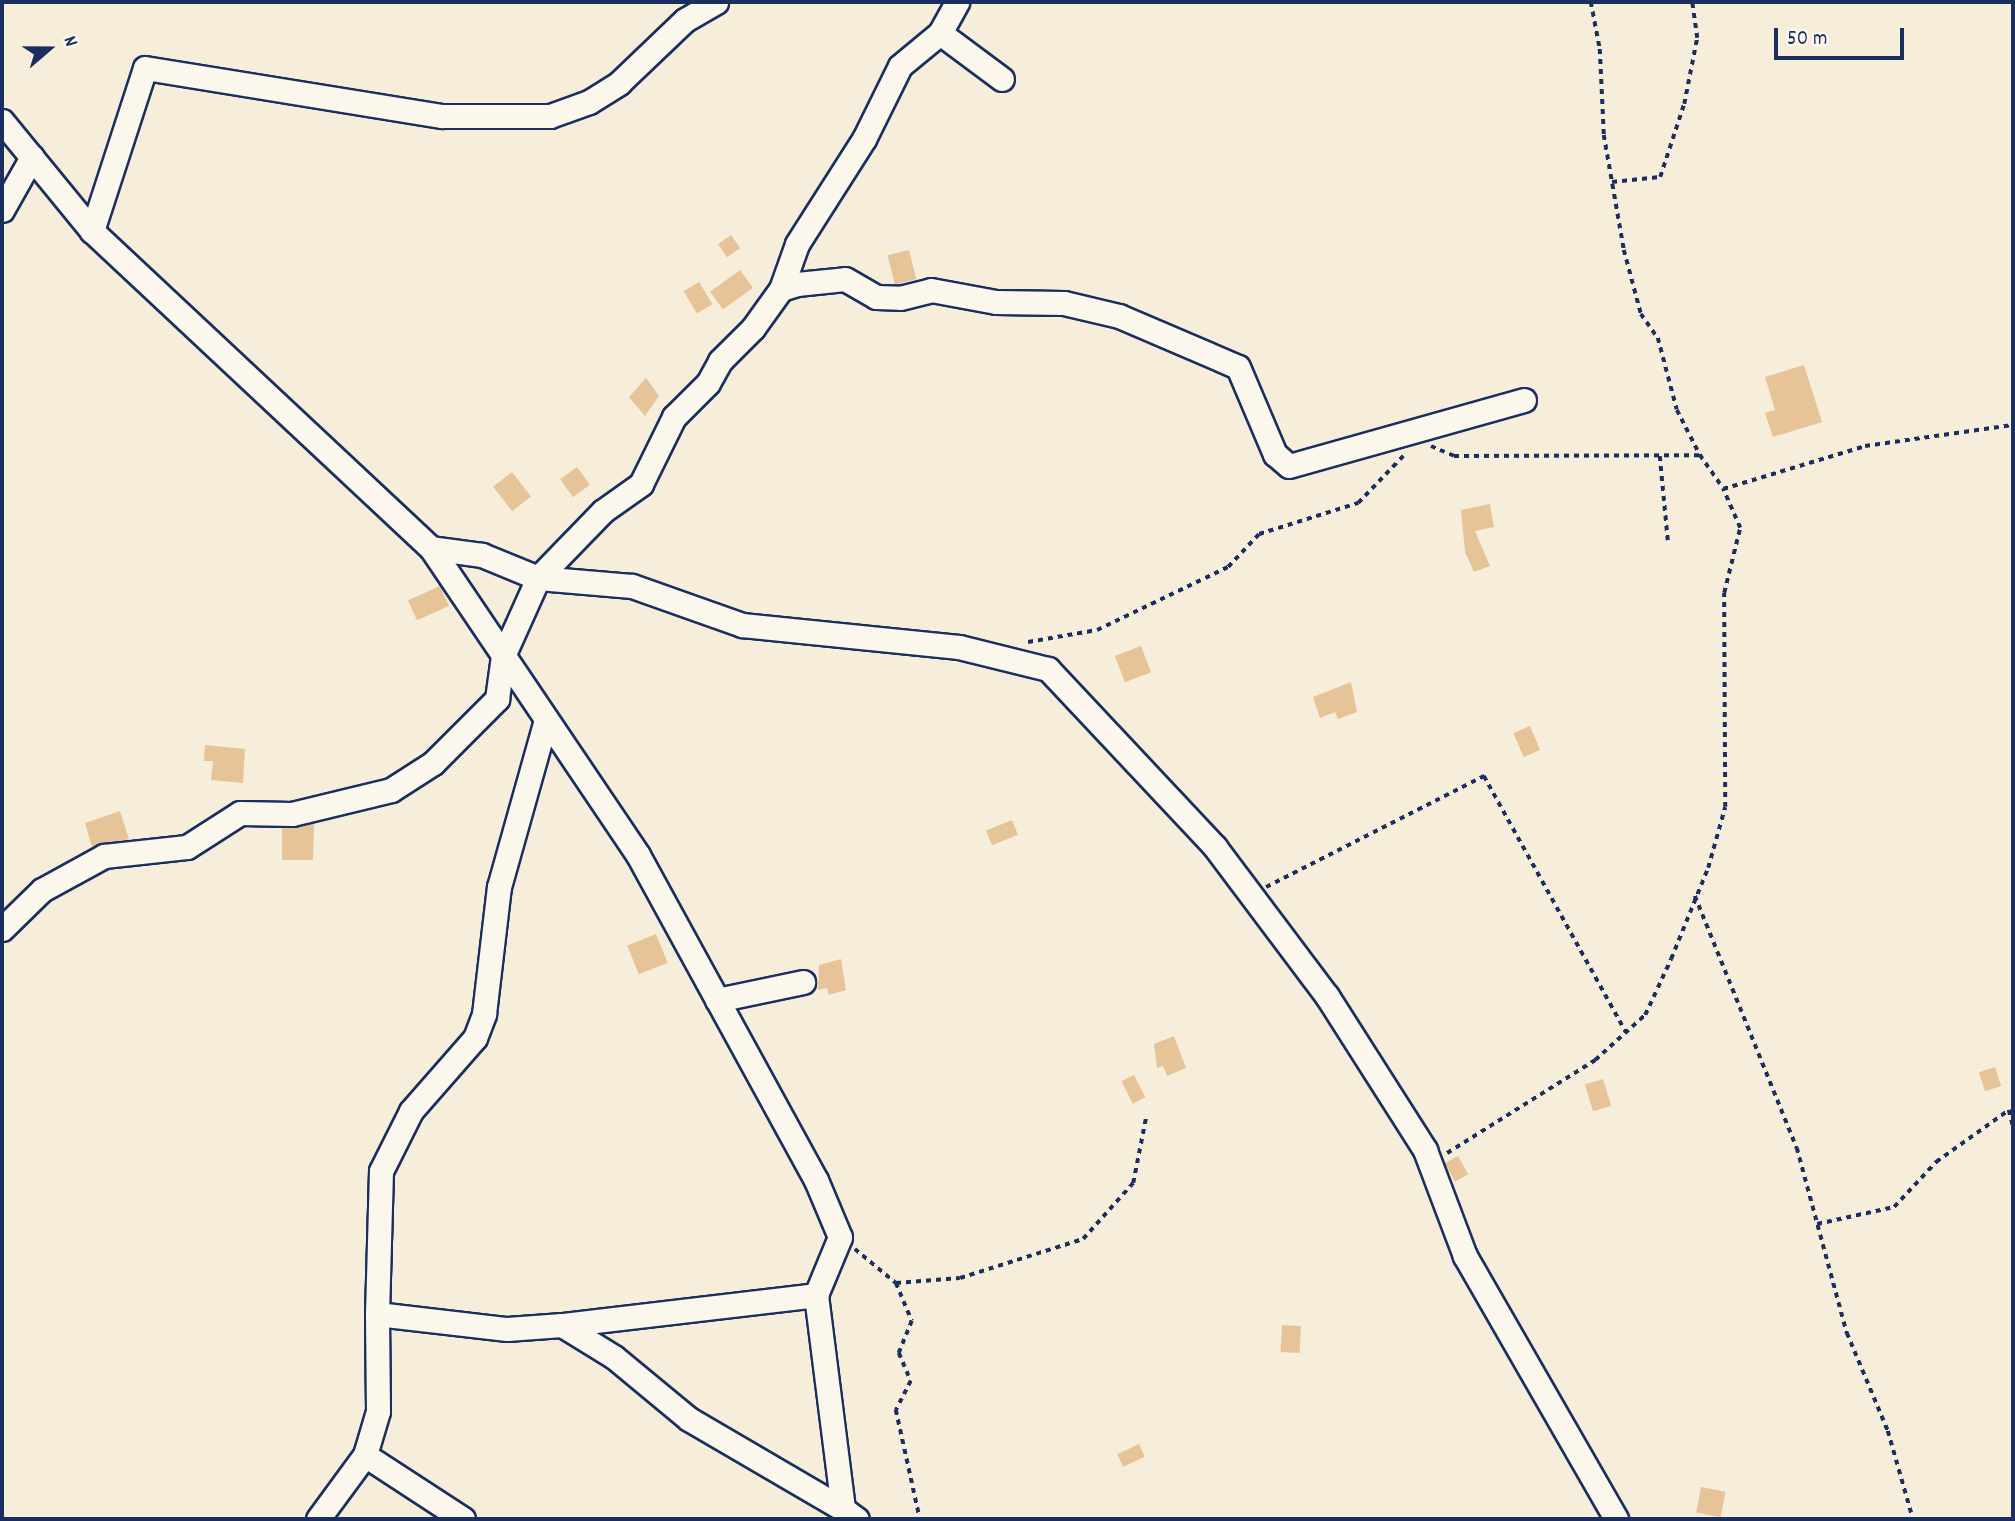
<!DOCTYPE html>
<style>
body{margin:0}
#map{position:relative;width:2015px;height:1521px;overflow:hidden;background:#f7eddb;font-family:Dekko,sans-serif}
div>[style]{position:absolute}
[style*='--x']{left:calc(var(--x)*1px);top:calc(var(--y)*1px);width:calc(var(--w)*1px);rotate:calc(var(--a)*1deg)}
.building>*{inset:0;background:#e6c498;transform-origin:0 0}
.path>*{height:3.5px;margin-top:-1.75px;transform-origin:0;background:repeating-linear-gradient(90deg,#1b2f5e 0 5px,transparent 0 10px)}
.roads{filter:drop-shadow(2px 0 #1b2f5e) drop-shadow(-2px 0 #1b2f5e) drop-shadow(0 2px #1b2f5e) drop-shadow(0 -2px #1b2f5e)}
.minor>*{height:23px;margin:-11.5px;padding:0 11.5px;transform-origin:11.5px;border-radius:11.5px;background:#fbf7ec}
span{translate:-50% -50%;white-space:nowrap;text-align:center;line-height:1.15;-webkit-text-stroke:7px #fbf7ec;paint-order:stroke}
.frame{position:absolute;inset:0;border:4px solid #1b2f5e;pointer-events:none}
.north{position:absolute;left:14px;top:14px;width:70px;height:70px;-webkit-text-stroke:5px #fbf7ec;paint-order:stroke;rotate:70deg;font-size:19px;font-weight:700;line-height:28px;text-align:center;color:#1b2f5e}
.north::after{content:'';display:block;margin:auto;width:24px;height:32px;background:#1b2f5e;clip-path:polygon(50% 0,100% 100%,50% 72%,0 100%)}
.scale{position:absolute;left:1774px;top:28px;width:130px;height:32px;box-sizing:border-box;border:4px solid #1b2f5e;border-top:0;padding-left:9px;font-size:21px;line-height:24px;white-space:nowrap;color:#1b2f5e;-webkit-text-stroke:5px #fbf7ec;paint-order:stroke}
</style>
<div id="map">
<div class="building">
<div style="left:731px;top:235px;width:16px;height:16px;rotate:55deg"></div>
<div style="left:909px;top:250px;width:30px;height:22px;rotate:76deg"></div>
<div style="left:740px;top:270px;width:22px;height:37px;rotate:54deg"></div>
<div style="left:699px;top:282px;width:26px;height:18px;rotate:59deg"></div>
<div style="clip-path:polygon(1804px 365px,1822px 422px,1773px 437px,1765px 413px,1775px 410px,1765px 377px)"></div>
<div style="clip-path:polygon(646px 378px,659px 396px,645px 416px,629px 397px)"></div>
<div style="left:577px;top:467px;width:22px;height:21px;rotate:54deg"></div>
<div style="left:512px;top:472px;width:31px;height:24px;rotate:52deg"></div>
<div style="clip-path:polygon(1490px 504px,1494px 527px,1475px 531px,1490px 566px,1474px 572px,1465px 552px,1461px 510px)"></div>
<div style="left:440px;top:586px;width:22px;height:35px;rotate:66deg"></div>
<div style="left:1141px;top:646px;width:28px;height:28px;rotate:69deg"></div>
<div style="clip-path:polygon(1351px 682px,1357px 712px,1338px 719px,1335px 712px,1320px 718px,1313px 697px)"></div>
<div style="left:1530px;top:726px;width:26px;height:18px;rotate:67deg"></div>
<div style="clip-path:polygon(205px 745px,245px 749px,243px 783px,211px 780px,213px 761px,204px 761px)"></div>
<div style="clip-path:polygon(120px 811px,129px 839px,92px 847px,85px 823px)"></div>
<div style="left:1012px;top:820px;width:16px;height:28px;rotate:68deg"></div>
<div style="clip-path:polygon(314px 823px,313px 860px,282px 860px,282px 828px)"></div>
<div style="left:656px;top:934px;width:31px;height:31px;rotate:68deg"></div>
<div style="clip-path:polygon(841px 959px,846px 990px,829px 995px,827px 988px,818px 990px,819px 965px)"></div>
<div style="clip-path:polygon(1174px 1036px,1186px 1068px,1167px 1076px,1163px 1066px,1157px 1068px,1154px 1044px)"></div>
<div style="left:1995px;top:1067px;width:20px;height:17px;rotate:72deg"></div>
<div style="left:1134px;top:1075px;width:25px;height:14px;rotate:63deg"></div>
<div style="left:1603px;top:1079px;width:28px;height:19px;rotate:73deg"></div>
<div style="left:1458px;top:1156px;width:21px;height:15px;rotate:61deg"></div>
<div style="left:1282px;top:1325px;width:19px;height:27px;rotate:3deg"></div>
<div style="left:1139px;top:1444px;width:14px;height:24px;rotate:65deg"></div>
<div style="left:1701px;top:1487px;width:25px;height:26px;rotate:11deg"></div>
</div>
<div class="path">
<div style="--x:1591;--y:2;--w:48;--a:79.2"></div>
<div style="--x:1600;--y:49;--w:86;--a:87.3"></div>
<div style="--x:1604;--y:135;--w:117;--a:80.1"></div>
<div style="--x:1624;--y:250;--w:66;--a:75.1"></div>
<div style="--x:1641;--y:314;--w:29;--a:55"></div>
<div style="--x:1658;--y:338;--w:74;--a:75.2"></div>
<div style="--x:1677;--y:410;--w:51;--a:62.9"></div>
<div style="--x:1612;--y:182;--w:48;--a:-5.9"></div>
<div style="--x:1660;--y:177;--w:77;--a:-71.8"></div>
<div style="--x:1684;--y:104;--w:67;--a:-78.9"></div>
<div style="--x:1697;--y:38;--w:36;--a:-98"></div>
<div style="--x:1431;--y:446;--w:25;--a:23"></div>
<div style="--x:1454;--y:456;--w:246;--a:-0.2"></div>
<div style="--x:1700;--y:455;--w:40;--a:55.1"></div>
<div style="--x:1660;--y:456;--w:85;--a:84.6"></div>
<div style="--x:1028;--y:642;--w:70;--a:-9.9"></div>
<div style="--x:1097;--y:630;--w:145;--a:-25.7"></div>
<div style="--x:1228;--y:567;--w:45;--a:-46.8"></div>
<div style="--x:1259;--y:534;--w:104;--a:-17.4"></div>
<div style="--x:1358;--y:503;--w:68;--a:-46.2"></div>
<div style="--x:1266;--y:887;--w:245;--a:-27"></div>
<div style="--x:1484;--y:776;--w:293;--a:61"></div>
<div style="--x:1695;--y:896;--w:272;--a:68"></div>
<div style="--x:1797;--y:1148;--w:192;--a:74.9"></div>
<div style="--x:1847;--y:1333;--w:106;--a:67.3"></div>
<div style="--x:1888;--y:1431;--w:91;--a:74.1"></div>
<div style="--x:1447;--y:1153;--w:175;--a:-32.1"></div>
<div style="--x:1595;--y:1060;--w:67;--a:-42"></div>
<div style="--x:1645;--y:1015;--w:62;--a:-65.1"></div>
<div style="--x:1671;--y:959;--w:98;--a:-67.9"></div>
<div style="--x:1708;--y:868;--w:63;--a:-74.4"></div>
<div style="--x:1725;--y:807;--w:214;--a:-90.3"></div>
<div style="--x:1724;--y:593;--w:67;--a:-76.2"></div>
<div style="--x:1740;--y:528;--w:43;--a:-113.6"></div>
<div style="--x:1723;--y:489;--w:148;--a:-16.8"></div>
<div style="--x:1865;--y:446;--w:149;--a:-8.1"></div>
<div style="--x:1817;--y:1224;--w:79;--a:-12.4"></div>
<div style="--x:1894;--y:1207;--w:62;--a:-47"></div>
<div style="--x:1936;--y:1162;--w:90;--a:-35.5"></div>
<div style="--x:2009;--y:1110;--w:16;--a:76"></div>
<div style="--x:855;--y:1249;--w:53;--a:39.7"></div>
<div style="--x:896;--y:1283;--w:64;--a:-4.5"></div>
<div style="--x:960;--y:1278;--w:129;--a:-17.6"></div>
<div style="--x:1083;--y:1239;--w:75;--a:-48.2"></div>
<div style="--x:1133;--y:1183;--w:67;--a:-78.9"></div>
<div style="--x:896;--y:1283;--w:41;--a:67.2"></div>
<div style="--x:912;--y:1321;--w:35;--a:112"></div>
<div style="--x:899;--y:1353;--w:30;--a:67"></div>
<div style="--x:911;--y:1381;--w:33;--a:117"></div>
<div style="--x:896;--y:1410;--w:112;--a:77.6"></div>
</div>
<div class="roads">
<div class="minor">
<div style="--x:940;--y:33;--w:35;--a:-61"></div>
<div style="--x:2;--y:121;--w:142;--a:50.7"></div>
<div style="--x:92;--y:231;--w:464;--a:43.1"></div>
<div style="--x:431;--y:548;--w:370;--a:56"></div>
<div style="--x:638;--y:855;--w:371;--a:61.3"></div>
<div style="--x:816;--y:1180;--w:62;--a:67.2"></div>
<div style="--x:840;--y:1237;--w:63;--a:112.5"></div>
<div style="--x:816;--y:1295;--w:216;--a:82.8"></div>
<div style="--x:843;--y:1509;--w:17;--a:36"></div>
<div style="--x:2;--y:210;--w:61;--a:-60.5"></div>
<div style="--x:92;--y:231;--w:171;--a:-72"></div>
<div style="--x:145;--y:68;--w:301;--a:9.2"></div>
<div style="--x:442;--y:116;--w:108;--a:0"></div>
<div style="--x:550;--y:116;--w:41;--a:-19.7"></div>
<div style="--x:589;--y:102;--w:36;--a:-32"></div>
<div style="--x:619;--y:83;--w:91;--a:-43.7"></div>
<div style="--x:685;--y:20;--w:36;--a:-30"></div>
<div style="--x:781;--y:289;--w:48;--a:-70.4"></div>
<div style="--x:797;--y:244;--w:125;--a:-57.5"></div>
<div style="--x:864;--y:139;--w:81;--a:-63.7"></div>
<div style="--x:900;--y:66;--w:52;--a:-39.5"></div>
<div style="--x:940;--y:33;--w:77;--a:36.6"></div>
<div style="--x:538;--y:578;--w:94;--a:4.9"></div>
<div style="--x:632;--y:586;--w:117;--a:19.5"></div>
<div style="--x:742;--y:625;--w:218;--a:5.8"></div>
<div style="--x:959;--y:647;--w:92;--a:13.9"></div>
<div style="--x:1048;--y:669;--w:244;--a:46.8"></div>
<div style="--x:1215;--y:847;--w:186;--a:53.1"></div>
<div style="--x:1327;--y:996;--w:183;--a:57.5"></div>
<div style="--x:1425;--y:1150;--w:113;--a:69.3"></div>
<div style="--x:1465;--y:1256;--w:303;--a:60.1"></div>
<div style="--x:538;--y:578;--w:93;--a:-45.9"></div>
<div style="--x:603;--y:511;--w:47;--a:-35.4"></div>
<div style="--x:641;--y:484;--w:75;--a:-63.8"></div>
<div style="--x:674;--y:417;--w:48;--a:-45"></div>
<div style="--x:708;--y:383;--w:25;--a:-61"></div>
<div style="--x:720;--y:361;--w:47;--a:-45"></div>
<div style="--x:753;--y:328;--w:48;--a:-54.3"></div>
<div style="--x:781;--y:289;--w:17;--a:-17"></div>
<div style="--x:797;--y:284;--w:48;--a:-5.9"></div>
<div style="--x:845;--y:279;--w:36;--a:30"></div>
<div style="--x:876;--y:297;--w:24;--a:2"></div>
<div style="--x:900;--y:298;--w:32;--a:-14"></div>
<div style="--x:931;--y:290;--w:66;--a:10.5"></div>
<div style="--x:996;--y:302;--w:68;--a:0.8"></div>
<div style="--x:1064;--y:303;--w:57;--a:13.3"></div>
<div style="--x:1119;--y:316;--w:129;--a:23.2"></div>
<div style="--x:1238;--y:367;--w:95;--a:67"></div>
<div style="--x:1275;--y:454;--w:18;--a:41"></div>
<div style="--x:1289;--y:466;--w:244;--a:-15.7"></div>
<div style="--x:2;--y:929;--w:56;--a:-44.3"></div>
<div style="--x:42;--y:890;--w:71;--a:-28.7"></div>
<div style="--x:104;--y:856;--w:83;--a:-6.2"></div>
<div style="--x:187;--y:847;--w:63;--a:-32.7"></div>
<div style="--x:240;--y:813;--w:52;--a:1.1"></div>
<div style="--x:292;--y:814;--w:102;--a:-13.6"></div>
<div style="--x:391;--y:790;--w:50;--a:-32.7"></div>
<div style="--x:433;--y:763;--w:91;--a:-45"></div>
<div style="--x:497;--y:699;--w:43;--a:-82.1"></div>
<div style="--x:503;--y:656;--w:85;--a:-65.8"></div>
<div style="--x:538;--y:578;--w:61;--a:-157.7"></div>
<div style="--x:482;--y:555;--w:51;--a:-172.2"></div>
<div style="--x:717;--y:1000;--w:88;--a:-11.8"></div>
<div style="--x:377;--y:1314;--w:143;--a:-88.4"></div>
<div style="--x:381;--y:1171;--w:67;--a:-63.4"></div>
<div style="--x:411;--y:1111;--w:97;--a:-48.8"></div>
<div style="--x:475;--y:1038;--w:26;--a:-69"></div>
<div style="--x:484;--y:1014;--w:128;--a:-83.3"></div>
<div style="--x:499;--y:887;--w:173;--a:-74.3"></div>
<div style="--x:562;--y:1325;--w:256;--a:-6.7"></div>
<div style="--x:318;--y:1519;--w:79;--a:-53.7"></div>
<div style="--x:463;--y:1519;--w:117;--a:-146.9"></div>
<div style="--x:365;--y:1455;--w:46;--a:-73.5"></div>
<div style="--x:378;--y:1411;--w:97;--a:-90.6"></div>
<div style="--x:377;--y:1314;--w:131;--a:6.6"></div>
<div style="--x:507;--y:1329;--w:55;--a:-4.2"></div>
<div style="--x:562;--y:1325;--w:61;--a:31.6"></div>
<div style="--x:614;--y:1357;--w:97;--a:39.6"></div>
<div style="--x:689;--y:1419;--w:178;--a:30.3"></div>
</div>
</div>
<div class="frame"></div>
<div class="north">N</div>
<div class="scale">50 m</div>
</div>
